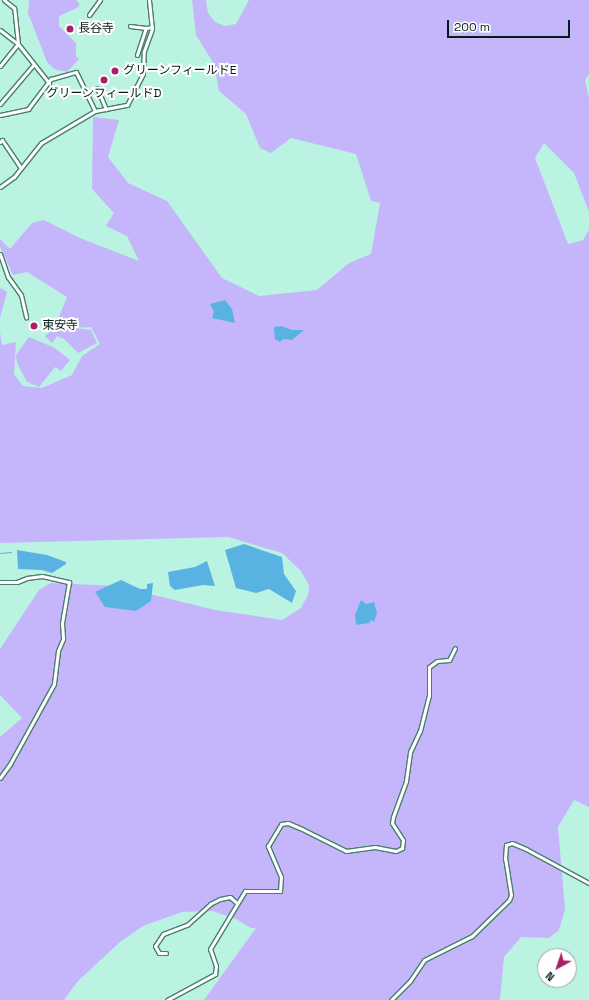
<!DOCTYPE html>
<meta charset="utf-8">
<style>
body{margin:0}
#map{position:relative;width:589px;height:1000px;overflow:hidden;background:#bbf3e2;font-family:"Space Grotesk","Noto Sans JP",sans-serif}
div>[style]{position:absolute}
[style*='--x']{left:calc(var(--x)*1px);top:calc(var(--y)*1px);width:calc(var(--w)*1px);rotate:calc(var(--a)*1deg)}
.green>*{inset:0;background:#c5b6fc}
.water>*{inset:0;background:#59b3e2}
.stream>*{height:1px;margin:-0.5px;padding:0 0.5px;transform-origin:0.5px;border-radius:0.5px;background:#59b3e2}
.roads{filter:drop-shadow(1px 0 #497e6f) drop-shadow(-1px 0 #497e6f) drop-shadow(0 1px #497e6f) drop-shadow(0 -1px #497e6f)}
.street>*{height:3px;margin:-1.5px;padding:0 1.5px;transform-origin:1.5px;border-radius:1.5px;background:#fff}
.dots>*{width:11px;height:11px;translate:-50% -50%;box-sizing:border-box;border:2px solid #fff;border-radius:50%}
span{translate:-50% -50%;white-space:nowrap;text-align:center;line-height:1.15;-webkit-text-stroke:4px #fff;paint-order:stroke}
.poi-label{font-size:12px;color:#061d17}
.left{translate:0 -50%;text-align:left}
.north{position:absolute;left:537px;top:948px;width:40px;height:40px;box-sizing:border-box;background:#fff;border:1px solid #9ba5a2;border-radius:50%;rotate:220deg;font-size:11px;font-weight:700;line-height:16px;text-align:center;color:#061d17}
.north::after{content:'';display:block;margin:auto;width:14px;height:18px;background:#a72068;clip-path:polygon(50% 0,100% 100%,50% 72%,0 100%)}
.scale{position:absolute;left:447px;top:20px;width:123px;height:18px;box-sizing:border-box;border:2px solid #061d17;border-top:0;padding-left:5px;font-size:12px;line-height:14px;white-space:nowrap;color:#061d17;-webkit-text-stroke:3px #fff;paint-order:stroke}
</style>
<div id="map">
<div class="green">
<div style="clip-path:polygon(29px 0,76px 0,80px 4px,77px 8px,59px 16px,59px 26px,76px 43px,76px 56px,79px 59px,67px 72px,54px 69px,47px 62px,28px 13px)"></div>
<div style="clip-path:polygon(192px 0,206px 0,208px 13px,215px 22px,225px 26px,236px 24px,249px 0,589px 0,589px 74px,585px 80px,589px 98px,589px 212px,574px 173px,544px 143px,535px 158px,568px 244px,583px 240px,589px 230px,589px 807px,574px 800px,558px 827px,565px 909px,559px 930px,549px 938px,521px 937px,504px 957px,500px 1000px,204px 1000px,256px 928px,251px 928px,236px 919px,213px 911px,182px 912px,143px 926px,120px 942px,78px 981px,64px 1000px,0 1000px,0 737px,22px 718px,0 695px,0 649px,39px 590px,51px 583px,117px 586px,215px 610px,282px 620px,301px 608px,308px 595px,309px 585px,301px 571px,282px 553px,228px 537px,0 543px,0 332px,2px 345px,16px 342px,14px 374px,23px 386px,42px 388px,72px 375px,82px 356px,100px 344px,91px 327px,75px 328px,91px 330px,97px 343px,78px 353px,64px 339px,57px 336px,52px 343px,45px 336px,57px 326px,56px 324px,67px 297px,27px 272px,13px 275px,0 247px,0 239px,10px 249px,32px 223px,44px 220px,80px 238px,139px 261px,127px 236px,106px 226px,114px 213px,92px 189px,93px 117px,119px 120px,108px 157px,128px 183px,167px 201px,222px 278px,259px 296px,317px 290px,349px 263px,371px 254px,380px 203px,371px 201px,356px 154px,291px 138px,271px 153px,260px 148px,246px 114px,219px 91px,214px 64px,196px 35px)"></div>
<div style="clip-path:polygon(1px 288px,7px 292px,0 318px,0 289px)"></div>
<div style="clip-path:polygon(29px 337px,55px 348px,70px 360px,61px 371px,55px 367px,39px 387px,27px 382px,17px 363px,16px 355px)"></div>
</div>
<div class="water">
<div style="clip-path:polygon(225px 300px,232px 309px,235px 323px,212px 318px,214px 312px,210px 304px)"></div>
<div style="clip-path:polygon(281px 326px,292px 330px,304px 330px,292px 340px,283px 339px,280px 342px,275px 339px,274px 331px,274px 327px)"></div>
<div style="clip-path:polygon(244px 544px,282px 557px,284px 574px,296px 591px,292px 603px,269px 589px,256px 593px,236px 588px,225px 550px)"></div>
<div style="clip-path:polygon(17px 550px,47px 555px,66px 562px,66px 564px,52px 573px,42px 570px,18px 569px)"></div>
<div style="clip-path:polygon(207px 561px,215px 586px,203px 585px,175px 590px,170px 586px,168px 572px,195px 567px)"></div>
<div style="clip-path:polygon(121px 580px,140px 589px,147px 589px,147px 584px,153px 583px,151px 601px,136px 611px,105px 607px,95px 592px)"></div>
<div style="clip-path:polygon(361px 600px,366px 604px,374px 602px,377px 613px,374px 622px,371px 620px,369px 623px,356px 625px,355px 615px)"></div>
</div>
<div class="stream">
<div style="--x:0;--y:553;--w:11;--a:-5"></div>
</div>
<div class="roads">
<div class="street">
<div style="--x:89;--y:15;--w:19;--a:-54"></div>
<div style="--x:130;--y:26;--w:16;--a:7"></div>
<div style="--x:0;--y:30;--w:23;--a:38"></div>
<div style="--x:18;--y:44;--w:50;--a:51.5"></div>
<div style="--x:137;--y:55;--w:28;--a:-72"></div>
<div style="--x:146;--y:28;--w:6;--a:-9"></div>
<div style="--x:0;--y:66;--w:28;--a:-51"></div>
<div style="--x:18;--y:44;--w:36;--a:-96"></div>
<div style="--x:14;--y:8;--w:13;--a:-141"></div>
<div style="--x:97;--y:88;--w:23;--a:67"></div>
<div style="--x:0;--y:104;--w:52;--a:-49.6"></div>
<div style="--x:0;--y:115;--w:29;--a:-12"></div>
<div style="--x:28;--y:109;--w:38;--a:-53"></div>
<div style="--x:51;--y:79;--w:26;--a:-16"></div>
<div style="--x:76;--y:72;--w:43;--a:64"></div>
<div style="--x:0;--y:142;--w:3;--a:-45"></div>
<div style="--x:2;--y:140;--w:34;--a:56"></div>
<div style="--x:0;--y:187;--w:17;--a:-36"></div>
<div style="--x:14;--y:177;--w:43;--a:-51.5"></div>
<div style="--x:41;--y:143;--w:63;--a:-30.7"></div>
<div style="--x:95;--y:111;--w:33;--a:-11"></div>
<div style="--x:127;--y:105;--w:35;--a:-63"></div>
<div style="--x:143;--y:74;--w:23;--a:-88"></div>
<div style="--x:144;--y:51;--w:23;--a:-70"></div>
<div style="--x:152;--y:29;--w:29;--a:-96"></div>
<div style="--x:0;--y:254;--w:24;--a:71"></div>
<div style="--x:8;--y:277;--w:22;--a:54"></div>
<div style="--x:21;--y:295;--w:23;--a:77"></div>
<div style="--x:0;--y:582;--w:17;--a:0"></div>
<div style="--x:17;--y:582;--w:11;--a:-22"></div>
<div style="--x:27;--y:578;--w:15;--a:-8"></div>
<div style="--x:42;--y:576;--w:28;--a:13"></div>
<div style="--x:69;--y:582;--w:42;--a:99.7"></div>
<div style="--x:62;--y:623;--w:16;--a:86"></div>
<div style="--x:63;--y:639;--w:13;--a:113"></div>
<div style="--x:58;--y:651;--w:33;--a:97"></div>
<div style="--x:54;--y:684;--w:91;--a:118.8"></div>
<div style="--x:10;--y:764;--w:17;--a:126"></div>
<div style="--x:166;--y:953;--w:7;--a:180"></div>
<div style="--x:159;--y:953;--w:8;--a:-120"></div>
<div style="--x:155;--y:946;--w:14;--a:-56"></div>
<div style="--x:163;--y:934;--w:26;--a:-21"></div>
<div style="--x:187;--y:925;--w:31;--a:-42"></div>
<div style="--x:210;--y:904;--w:11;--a:-27"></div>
<div style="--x:220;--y:899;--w:10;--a:-11"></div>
<div style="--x:230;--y:897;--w:9;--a:41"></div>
<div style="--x:167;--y:1000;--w:55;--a:-28.4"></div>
<div style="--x:215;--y:974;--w:8;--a:-83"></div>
<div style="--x:216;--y:966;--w:18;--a:-109"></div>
<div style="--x:210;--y:949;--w:68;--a:-58.9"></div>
<div style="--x:245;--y:891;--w:35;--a:0"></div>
<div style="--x:280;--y:891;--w:14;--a:-86"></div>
<div style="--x:281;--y:877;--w:34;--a:-113"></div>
<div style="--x:268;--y:846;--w:26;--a:-59"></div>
<div style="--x:281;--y:824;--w:7;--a:-8"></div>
<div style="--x:288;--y:823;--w:15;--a:23"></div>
<div style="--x:302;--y:829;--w:49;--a:26.6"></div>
<div style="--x:346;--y:851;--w:29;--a:-8"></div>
<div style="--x:375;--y:847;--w:21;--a:11"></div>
<div style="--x:396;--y:851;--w:7;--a:-27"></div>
<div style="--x:402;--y:848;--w:8;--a:-83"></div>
<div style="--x:403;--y:840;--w:20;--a:-123"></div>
<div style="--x:392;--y:823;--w:6;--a:-81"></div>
<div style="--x:393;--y:817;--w:38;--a:-70"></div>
<div style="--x:406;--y:781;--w:29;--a:-82"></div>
<div style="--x:410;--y:752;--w:23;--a:-65"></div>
<div style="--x:420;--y:731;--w:36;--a:-76"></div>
<div style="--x:429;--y:696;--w:29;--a:-90"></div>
<div style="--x:429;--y:667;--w:10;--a:-37"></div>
<div style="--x:437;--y:661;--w:12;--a:-5"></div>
<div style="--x:449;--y:660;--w:13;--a:-63"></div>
<div style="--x:391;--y:1000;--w:27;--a:-45"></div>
<div style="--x:410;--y:981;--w:25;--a:-56"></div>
<div style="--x:424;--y:960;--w:54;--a:-26.6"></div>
<div style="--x:472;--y:936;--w:52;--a:-44.2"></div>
<div style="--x:509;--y:900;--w:5;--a:-68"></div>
<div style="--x:511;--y:895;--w:36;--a:-99"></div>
<div style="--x:505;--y:859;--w:14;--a:-86"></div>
<div style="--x:506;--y:845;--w:6;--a:-18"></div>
<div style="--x:512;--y:843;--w:15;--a:23"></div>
<div style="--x:526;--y:849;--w:72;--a:28.4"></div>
</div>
</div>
<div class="dots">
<div style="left:70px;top:29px;background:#a72068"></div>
<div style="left:115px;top:71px;background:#a72068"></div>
<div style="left:104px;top:80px;background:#a72068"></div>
<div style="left:34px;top:326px;background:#a72068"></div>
</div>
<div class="poi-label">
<span class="left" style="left:78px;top:29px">長谷寺</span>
<span class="left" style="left:123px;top:71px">グリーンフィールドE</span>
<span style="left:104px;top:94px">グリーンフィールドD</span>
<span class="left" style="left:42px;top:326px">東安寺</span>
</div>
<div class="north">N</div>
<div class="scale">200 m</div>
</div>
